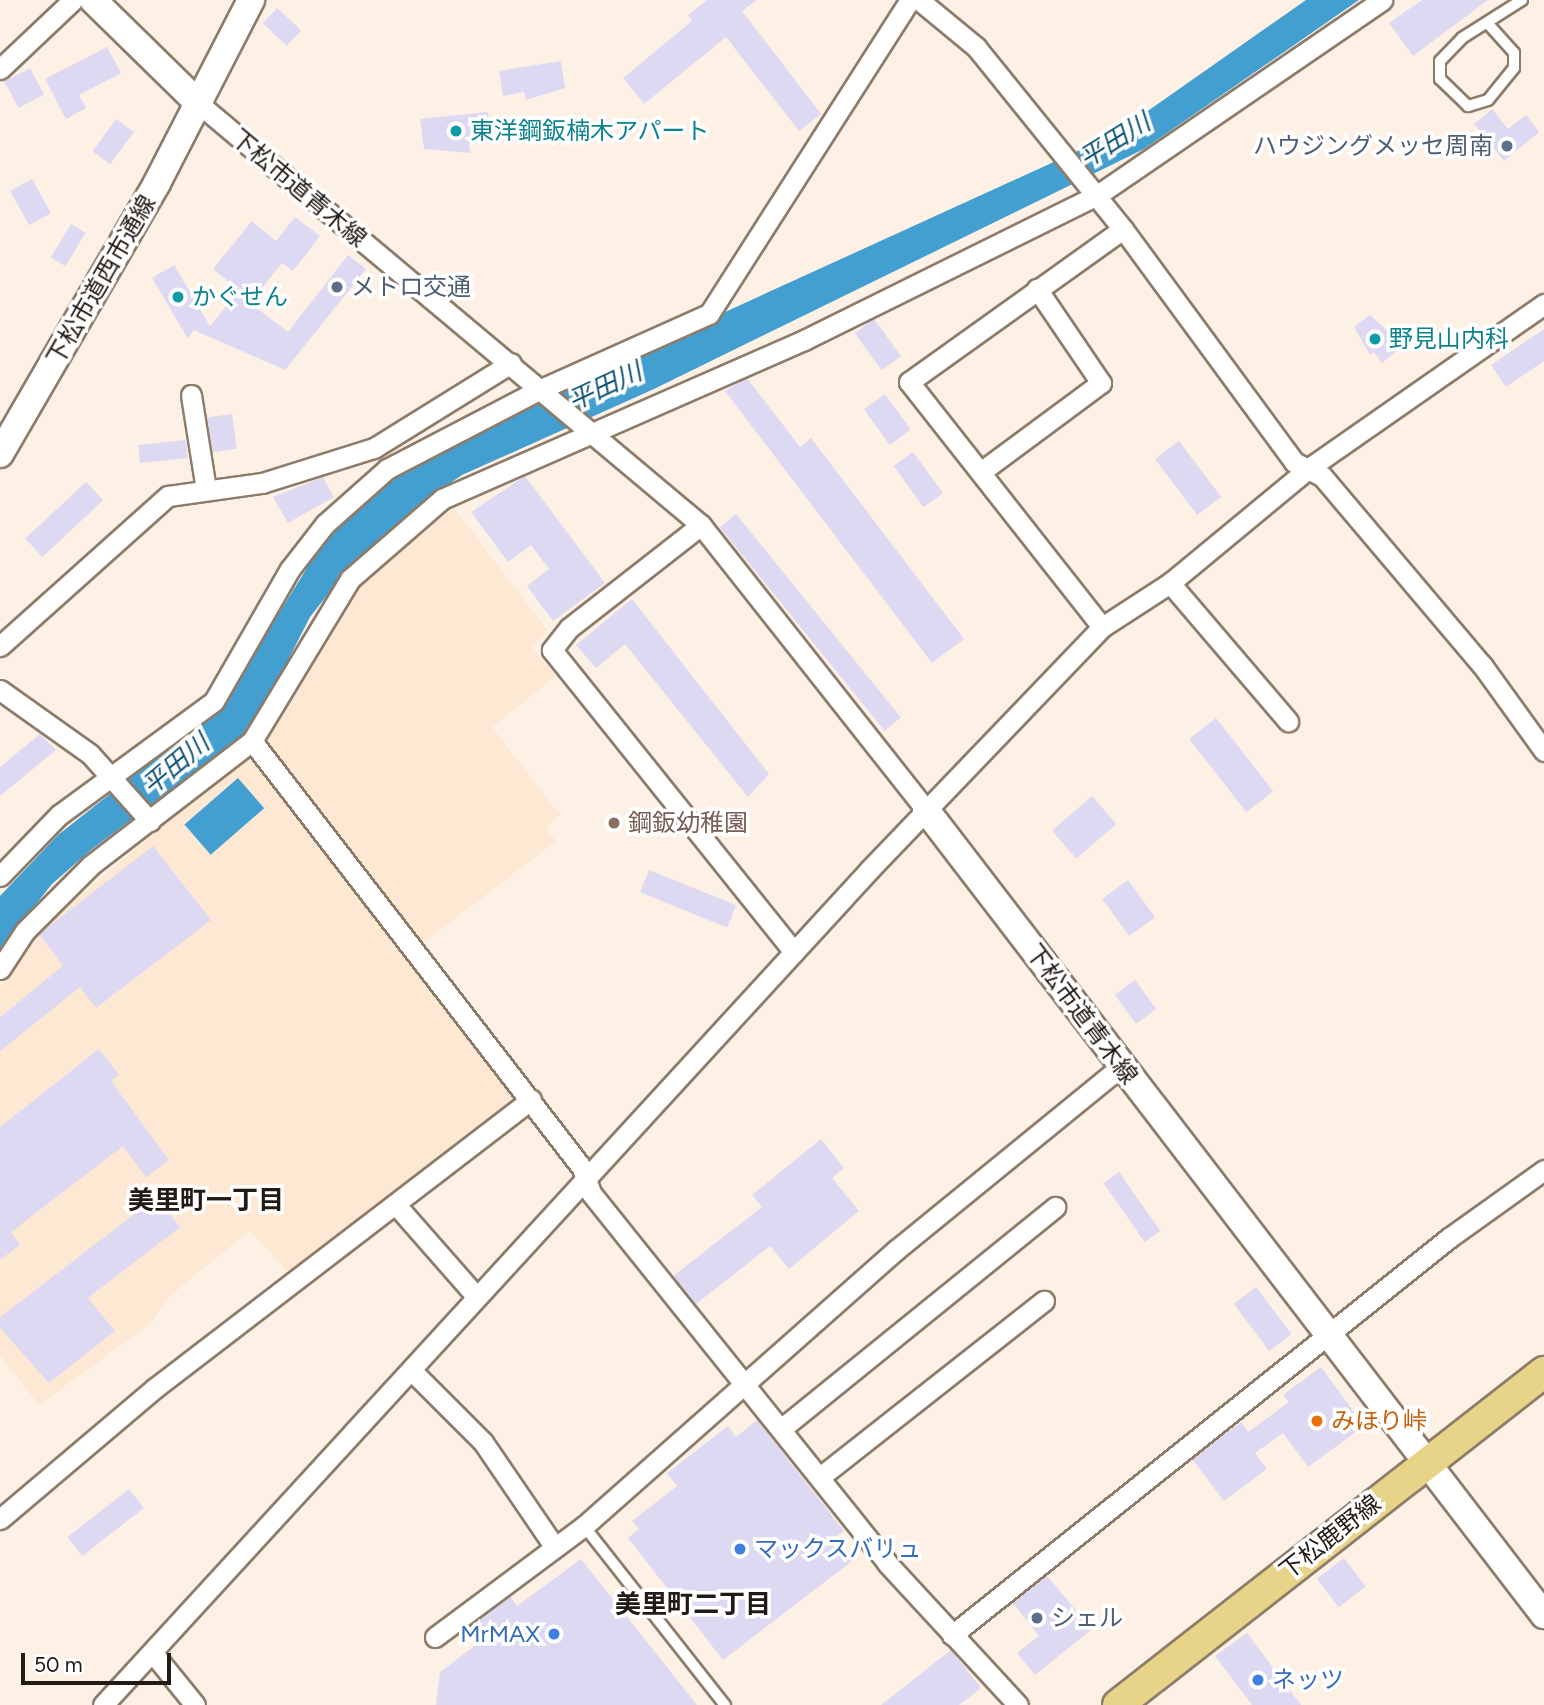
<!DOCTYPE html>
<meta charset="utf-8">
<style>
body{margin:0}
#map{position:relative;width:1544px;height:1705px;overflow:hidden;background:#fdf0e5;font-family:Figtree,"Noto Sans JP",sans-serif}
div>[style]{position:absolute}
[style*='--x']{left:calc(var(--x)*1px);top:calc(var(--y)*1px);width:calc(var(--w)*1px);rotate:calc(var(--a)*1deg)}
.built>*{inset:0;background:#fde8d4}
.water>*{inset:0;background:#449fd1;transform-origin:0 0}
.building>*{inset:0;background:#ded9f2;transform-origin:0 0}
.roads{filter:drop-shadow(2px 0 #8e7c6a) drop-shadow(-2px 0 #8e7c6a) drop-shadow(0 2px #8e7c6a) drop-shadow(0 -2px #8e7c6a)}
.lane>*{height:10px;margin:-5px;padding:0 5px;transform-origin:5px;border-radius:5px;background:#fff}
.street>*{height:19px;margin:-9.5px;padding:0 9.5px;transform-origin:9.5px;border-radius:9.5px;background:#fff}
.secondary>*{height:26px;margin:-13px;padding:0 13px;transform-origin:13px;border-radius:13px;background:#fff}
.primary>*{height:30px;margin:-15px;padding:0 15px;transform-origin:15px;border-radius:15px;background:#e7d489}
.dots>*{width:19px;height:19px;translate:-50% -50%;box-sizing:border-box;border:4px solid #fff;border-radius:50%}
span{translate:-50% -50%;white-space:nowrap;text-align:center;line-height:1.15;-webkit-text-stroke:7px #fff;paint-order:stroke}
.culture-label{font-size:24px;color:#0d838f}
.left{translate:0 -50%;text-align:left}
.service-label{font-size:24px;color:#4e5e75}
.right{translate:-100% -50%;text-align:right}
.street-label{font-size:24px;color:#221a14}
.education-label{font-size:24px;color:#785e54}
.food-label{font-size:24px;color:#c56008}
.shop-label{font-size:24px;color:#366cbe}
.water-label{font-size:26px;color:#0e5477;font-style:italic}
.neighbourhood-label{font-size:26px;color:#221a14;font-weight:700}
.scale{position:absolute;left:21px;top:1653px;width:150px;height:32px;box-sizing:border-box;border:4px solid #221a14;border-top:0;padding-left:9px;font-size:21px;line-height:24px;white-space:nowrap;color:#221a14;-webkit-text-stroke:5px #fff;paint-order:stroke}
</style>
<div id="map">
<div class="built">
<div style="clip-path:polygon(454px 508px,548px 631px,531px 646px,556px 676px,492px 727px,560px 815px,545px 828px,556px 841px,407px 955px,514px 1099px,294px 1279px,250px 1230px,171px 1295px,152px 1322px,39px 1405px,0 1355px,0 987px,32px 937px,268px 736px,358px 584px)"></div>
</div>
<div class="water">
<div style="clip-path:polygon(1306px 0,1359px 0,1144px 149px,654px 389px,462px 475px,421px 503px,354px 561px,310px 617px,265px 705px,239px 739px,92px 849px,52px 884px,0 949px,0 896px,58px 835px,220px 707px,329px 533px,394px 474px,451px 437px,1115px 134px)"></div>
<div style="left:238px;top:778px;width:40px;height:71px;rotate:49deg"></div>
</div>
<div class="building">
<div style="clip-path:polygon(707px 0,757px 0,742px 11px,821px 114px,799px 131px,726px 37px,644px 104px,623px 78px,692px 21px,688px 15px)"></div>
<div style="clip-path:polygon(1422px 0,1488px 0,1413px 56px,1389px 23px)"></div>
<div style="left:277px;top:8px;width:33px;height:21px;rotate:43deg"></div>
<div style="clip-path:polygon(107px 47px,121px 73px,79px 95px,86px 108px,66px 119px,45px 79px)"></div>
<div style="clip-path:polygon(561px 61px,565px 88px,526px 100px,524px 92px,503px 96px,499px 71px)"></div>
<div style="left:30px;top:68px;width:30px;height:29px;rotate:62deg"></div>
<div style="clip-path:polygon(1492px 109px,1508px 129px,1526px 115px,1539px 132px,1504px 161px,1474px 124px)"></div>
<div style="clip-path:polygon(488px 112px,491px 142px,469px 144px,470px 153px,424px 149px,420px 119px)"></div>
<div style="left:116px;top:119px;width:22px;height:40px;rotate:36deg"></div>
<div style="left:32px;top:179px;width:39px;height:25px;rotate:61deg"></div>
<div style="clip-path:polygon(295px 217px,320px 236px,293px 271px,282px 263px,250px 303px,288px 332px,348px 255px,366px 269px,285px 370px,194px 330px,188px 339px,152px 278px,174px 265px,210px 326px,239px 290px,213px 269px,252px 221px,276px 241px)"></div>
<div style="left:71px;top:224px;width:17px;height:39px;rotate:31deg"></div>
<div style="clip-path:polygon(1370px 315px,1393px 336px,1388px 340px,1397px 351px,1382px 363px,1374px 352px,1370px 355px,1354px 327px)"></div>
<div style="left:874px;top:319px;width:46px;height:24px;rotate:54deg"></div>
<div style="clip-path:polygon(1544px 329px,1544px 361px,1506px 387px,1491px 365px)"></div>
<div style="clip-path:polygon(747px 378px,800px 447px,811px 438px,964px 639px,932px 663px,725px 391px)"></div>
<div style="left:885px;top:394px;width:44px;height:26px;rotate:54deg"></div>
<div style="left:232px;top:414px;width:35px;height:25px;rotate:82deg"></div>
<div style="left:186px;top:440px;width:18px;height:48px;rotate:84deg"></div>
<div style="left:1179px;top:441px;width:70px;height:30px;rotate:53deg"></div>
<div style="left:913px;top:452px;width:51px;height:24px;rotate:54deg"></div>
<div style="clip-path:polygon(525px 476px,605px 583px,553px 621px,527px 586px,549px 569px,531px 545px,508px 562px,471px 512px)"></div>
<div style="clip-path:polygon(323px 477px,334px 497px,288px 523px,273px 497px)"></div>
<div style="left:86px;top:482px;width:25px;height:83px;rotate:47deg"></div>
<div style="left:736px;top:514px;width:262px;height:21px;rotate:51deg"></div>
<div style="clip-path:polygon(632px 599px,769px 774px,748px 797px,625px 644px,596px 668px,576px 645px)"></div>
<div style="left:1216px;top:718px;width:93px;height:34px;rotate:52deg"></div>
<div style="clip-path:polygon(40px 734px,56px 750px,0 796px,0 767px)"></div>
<div style="left:1092px;top:796px;width:37px;height:53px;rotate:49deg"></div>
<div style="clip-path:polygon(153px 846px,211px 920px,96px 1008px,80px 987px,0 1051px,0 1017px,63px 966px,39px 934px)"></div>
<div style="left:649px;top:870px;width:94px;height:24px;rotate:22deg"></div>
<div style="left:1128px;top:880px;width:46px;height:32px;rotate:54deg"></div>
<div style="left:1135px;top:980px;width:36px;height:25px;rotate:54deg"></div>
<div style="clip-path:polygon(99px 1049px,119px 1075px,111px 1081px,169px 1160px,146px 1177px,123px 1146px,11px 1232px,20px 1245px,0 1260px,0 1127px)"></div>
<div style="clip-path:polygon(821px 1139px,844px 1168px,832px 1178px,859px 1211px,789px 1269px,770px 1246px,696px 1304px,673px 1276px,762px 1207px,752px 1195px)"></div>
<div style="left:1119px;top:1172px;width:72px;height:19px;rotate:55deg"></div>
<div style="clip-path:polygon(157px 1197px,180px 1227px,88px 1298px,115px 1331px,49px 1383px,0 1328px,0 1317px)"></div>
<div style="left:1256px;top:1287px;width:59px;height:28px;rotate:53deg"></div>
<div style="clip-path:polygon(1321px 1367px,1364px 1426px,1308px 1467px,1283px 1433px,1255px 1453px,1267px 1469px,1224px 1501px,1192px 1459px,1241px 1422px,1248px 1432px,1289px 1402px,1283px 1395px)"></div>
<div style="clip-path:polygon(757px 1420px,844px 1531px,834px 1538px,852px 1561px,723px 1660px,628px 1538px,639px 1529px,632px 1521px,677px 1486px,667px 1473px,728px 1426px,736px 1437px)"></div>
<div style="left:129px;top:1489px;width:24px;height:78px;rotate:52deg"></div>
<div style="left:1344px;top:1558px;width:36px;height:34px;rotate:53deg"></div>
<div style="clip-path:polygon(581px 1559px,697px 1705px,436px 1705px,440px 1672px,476px 1645px,465px 1630px,510px 1596px,517px 1606px)"></div>
<div style="clip-path:polygon(1047px 1576px,1092px 1629px,1035px 1675px,1017px 1653px,1039px 1636px,1013px 1603px)"></div>
<div style="clip-path:polygon(1247px 1633px,1301px 1705px,1252px 1705px,1215px 1656px)"></div>
<div style="clip-path:polygon(951px 1650px,981px 1688px,959px 1705px,881px 1705px)"></div>
</div>
<div class="roads">
<div class="lane">
<div style="--x:1490;--y:26;--w:36;--a:48"></div>
<div style="--x:1514;--y:53;--w:15;--a:90"></div>
<div style="--x:1514;--y:68;--w:41;--a:129.1"></div>
<div style="--x:1488;--y:100;--w:21;--a:163"></div>
<div style="--x:1468;--y:106;--w:39;--a:-136"></div>
<div style="--x:1440;--y:79;--w:18;--a:-90"></div>
<div style="--x:1440;--y:61;--w:32;--a:-46"></div>
<div style="--x:1462;--y:38;--w:71;--a:-32.3"></div>
<div style="--x:584;--y:1526;--w:228;--a:51.8"></div>
</div>
<div class="street">
<div style="--x:919;--y:0;--w:74;--a:39.5"></div>
<div style="--x:976;--y:47;--w:234;--a:51.1"></div>
<div style="--x:1123;--y:229;--w:289;--a:53.7"></div>
<div style="--x:1294;--y:462;--w:31;--a:27"></div>
<div style="--x:1322;--y:476;--w:248;--a:49.8"></div>
<div style="--x:1482;--y:665;--w:106;--a:54.2"></div>
<div style="--x:0;--y:69;--w:100;--a:-43.4"></div>
<div style="--x:198;--y:103;--w:657;--a:40"></div>
<div style="--x:701;--y:525;--w:363;--a:51.7"></div>
<div style="--x:191;--y:395;--w:96;--a:81"></div>
<div style="--x:982;--y:471;--w:148;--a:-36.5"></div>
<div style="--x:1101;--y:383;--w:114;--a:-124.2"></div>
<div style="--x:701;--y:525;--w:167;--a:142"></div>
<div style="--x:569;--y:628;--w:28;--a:128"></div>
<div style="--x:552;--y:650;--w:387;--a:51.3"></div>
<div style="--x:1170;--y:583;--w:182;--a:49.5"></div>
<div style="--x:1102;--y:627;--w:312;--a:-128.2"></div>
<div style="--x:909;--y:382;--w:263;--a:-35.6"></div>
<div style="--x:0;--y:646;--w:225;--a:-41.8"></div>
<div style="--x:168;--y:496;--w:95;--a:-7.9"></div>
<div style="--x:262;--y:483;--w:117;--a:-17.4"></div>
<div style="--x:374;--y:448;--w:161;--a:-31.8"></div>
<div style="--x:0;--y:690;--w:110;--a:35.4"></div>
<div style="--x:90;--y:754;--w:90;--a:48.2"></div>
<div style="--x:252;--y:741;--w:540;--a:52.3"></div>
<div style="--x:582;--y:1168;--w:27;--a:70"></div>
<div style="--x:591;--y:1193;--w:474;--a:51.3"></div>
<div style="--x:887;--y:1563;--w:193;--a:47.3"></div>
<div style="--x:0;--y:876;--w:85;--a:-46"></div>
<div style="--x:59;--y:815;--w:192;--a:-36.3"></div>
<div style="--x:214;--y:701;--w:152;--a:-60.1"></div>
<div style="--x:290;--y:569;--w:57;--a:-52.1"></div>
<div style="--x:325;--y:524;--w:83;--a:-41.6"></div>
<div style="--x:387;--y:469;--w:174;--a:-27.5"></div>
<div style="--x:541;--y:389;--w:184;--a:-24.1"></div>
<div style="--x:709;--y:314;--w:373;--a:-57.4"></div>
<div style="--x:0;--y:969;--w:45;--a:-56.7"></div>
<div style="--x:25;--y:931;--w:93;--a:-45"></div>
<div style="--x:91;--y:865;--w:203;--a:-37.6"></div>
<div style="--x:252;--y:741;--w:189;--a:-58.8"></div>
<div style="--x:350;--y:579;--w:122;--a:-41"></div>
<div style="--x:442;--y:499;--w:395;--a:-23.7"></div>
<div style="--x:804;--y:340;--w:326;--a:-26.3"></div>
<div style="--x:1096;--y:196;--w:347;--a:-34.4"></div>
<div style="--x:397;--y:1206;--w:121;--a:48.7"></div>
<div style="--x:411;--y:1370;--w:102;--a:45"></div>
<div style="--x:483;--y:1442;--w:126;--a:55.7"></div>
<div style="--x:781;--y:1429;--w:353;--a:-39"></div>
<div style="--x:820;--y:1477;--w:285;--a:-38.2"></div>
<div style="--x:0;--y:1519;--w:203;--a:-40.2"></div>
<div style="--x:155;--y:1388;--w:474;--a:-37.5"></div>
<div style="--x:952;--y:1635;--w:636;--a:-38.62"></div>
<div style="--x:1449;--y:1238;--w:117;--a:-35.6"></div>
<div style="--x:435;--y:1637;--w:186;--a:-36.7"></div>
<div style="--x:584;--y:1526;--w:417;--a:-41.5"></div>
<div style="--x:896;--y:1250;--w:291;--a:-39.2"></div>
<div style="--x:152;--y:1652;--w:68;--a:50.9"></div>
<div style="--x:103;--y:1705;--w:1135;--a:-47.46"></div>
<div style="--x:870;--y:869;--w:335;--a:-46.2"></div>
<div style="--x:1102;--y:627;--w:81;--a:-32.9"></div>
<div style="--x:1170;--y:583;--w:180;--a:-39.6"></div>
<div style="--x:1309;--y:468;--w:287;--a:-34.9"></div>
</div>
<div class="secondary">
<div style="--x:93;--y:0;--w:147;--a:44.4"></div>
<div style="--x:0;--y:454;--w:313;--a:-59.9"></div>
<div style="--x:157;--y:183;--w:206;--a:-62.8"></div>
<div style="--x:926;--y:810;--w:1015;--a:52.49"></div>
</div>
<div class="primary">
<div style="--x:1118;--y:1705;--w:541;--a:-38.01"></div>
</div>
</div>
<div class="dots">
<div style="left:456px;top:131px;background:#0f9aa8"></div>
<div style="left:1507px;top:146px;background:#5c6f8a"></div>
<div style="left:337px;top:287px;background:#5c6f8a"></div>
<div style="left:178px;top:297px;background:#0f9aa8"></div>
<div style="left:1375px;top:339px;background:#0f9aa8"></div>
<div style="left:614px;top:823px;background:#8d6e63"></div>
<div style="left:1317px;top:1421px;background:#e8710a"></div>
<div style="left:740px;top:1549px;background:#3f7fe0"></div>
<div style="left:1037px;top:1618px;background:#5c6f8a"></div>
<div style="left:554px;top:1634px;background:#3f7fe0"></div>
<div style="left:1258px;top:1680px;background:#3f7fe0"></div>
</div>
<div class="culture-label">
<span class="left" style="left:470px;top:131px">東洋鋼鈑楠木アパート</span>
<span class="left" style="left:192px;top:297px">かぐせん</span>
<span class="left" style="left:1389px;top:339px">野見山内科</span>
</div>
<div class="service-label">
<span class="right" style="left:1493px;top:146px">ハウジングメッセ周南</span>
<span class="left" style="left:351px;top:287px">メトロ交通</span>
<span class="left" style="left:1051px;top:1618px">シェル</span>
</div>
<div class="street-label">
<span style="left:299px;top:188px;rotate:40deg">下松市道青木線</span>
<span style="left:101px;top:280px;rotate:-60deg">下松市道西市通線</span>
<span style="left:1082px;top:1014px;rotate:53deg">下松市道青木線</span>
<span style="left:1330px;top:1537px;rotate:-38deg">下松鹿野線</span>
</div>
<div class="education-label">
<span class="left" style="left:628px;top:823px">鋼鈑幼稚園</span>
</div>
<div class="food-label">
<span class="left" style="left:1331px;top:1421px">みほり峠</span>
</div>
<div class="shop-label">
<span class="left" style="left:754px;top:1549px">マックスバリュ</span>
<span class="right" style="left:540px;top:1634px">MrMAX</span>
<span class="left" style="left:1272px;top:1680px">ネッツ</span>
</div>
<div class="water-label">
<span style="left:1115px;top:141px;rotate:-32deg">平田川</span>
<span style="left:605px;top:387px;rotate:-25deg">平田川</span>
<span style="left:176px;top:765px;rotate:-40deg">平田川</span>
</div>
<div class="neighbourhood-label">
<span style="left:206px;top:1201px">美里町一丁目</span>
<span style="left:693px;top:1605px">美里町二丁目</span>
</div>
<div class="scale">50 m</div>
</div>
